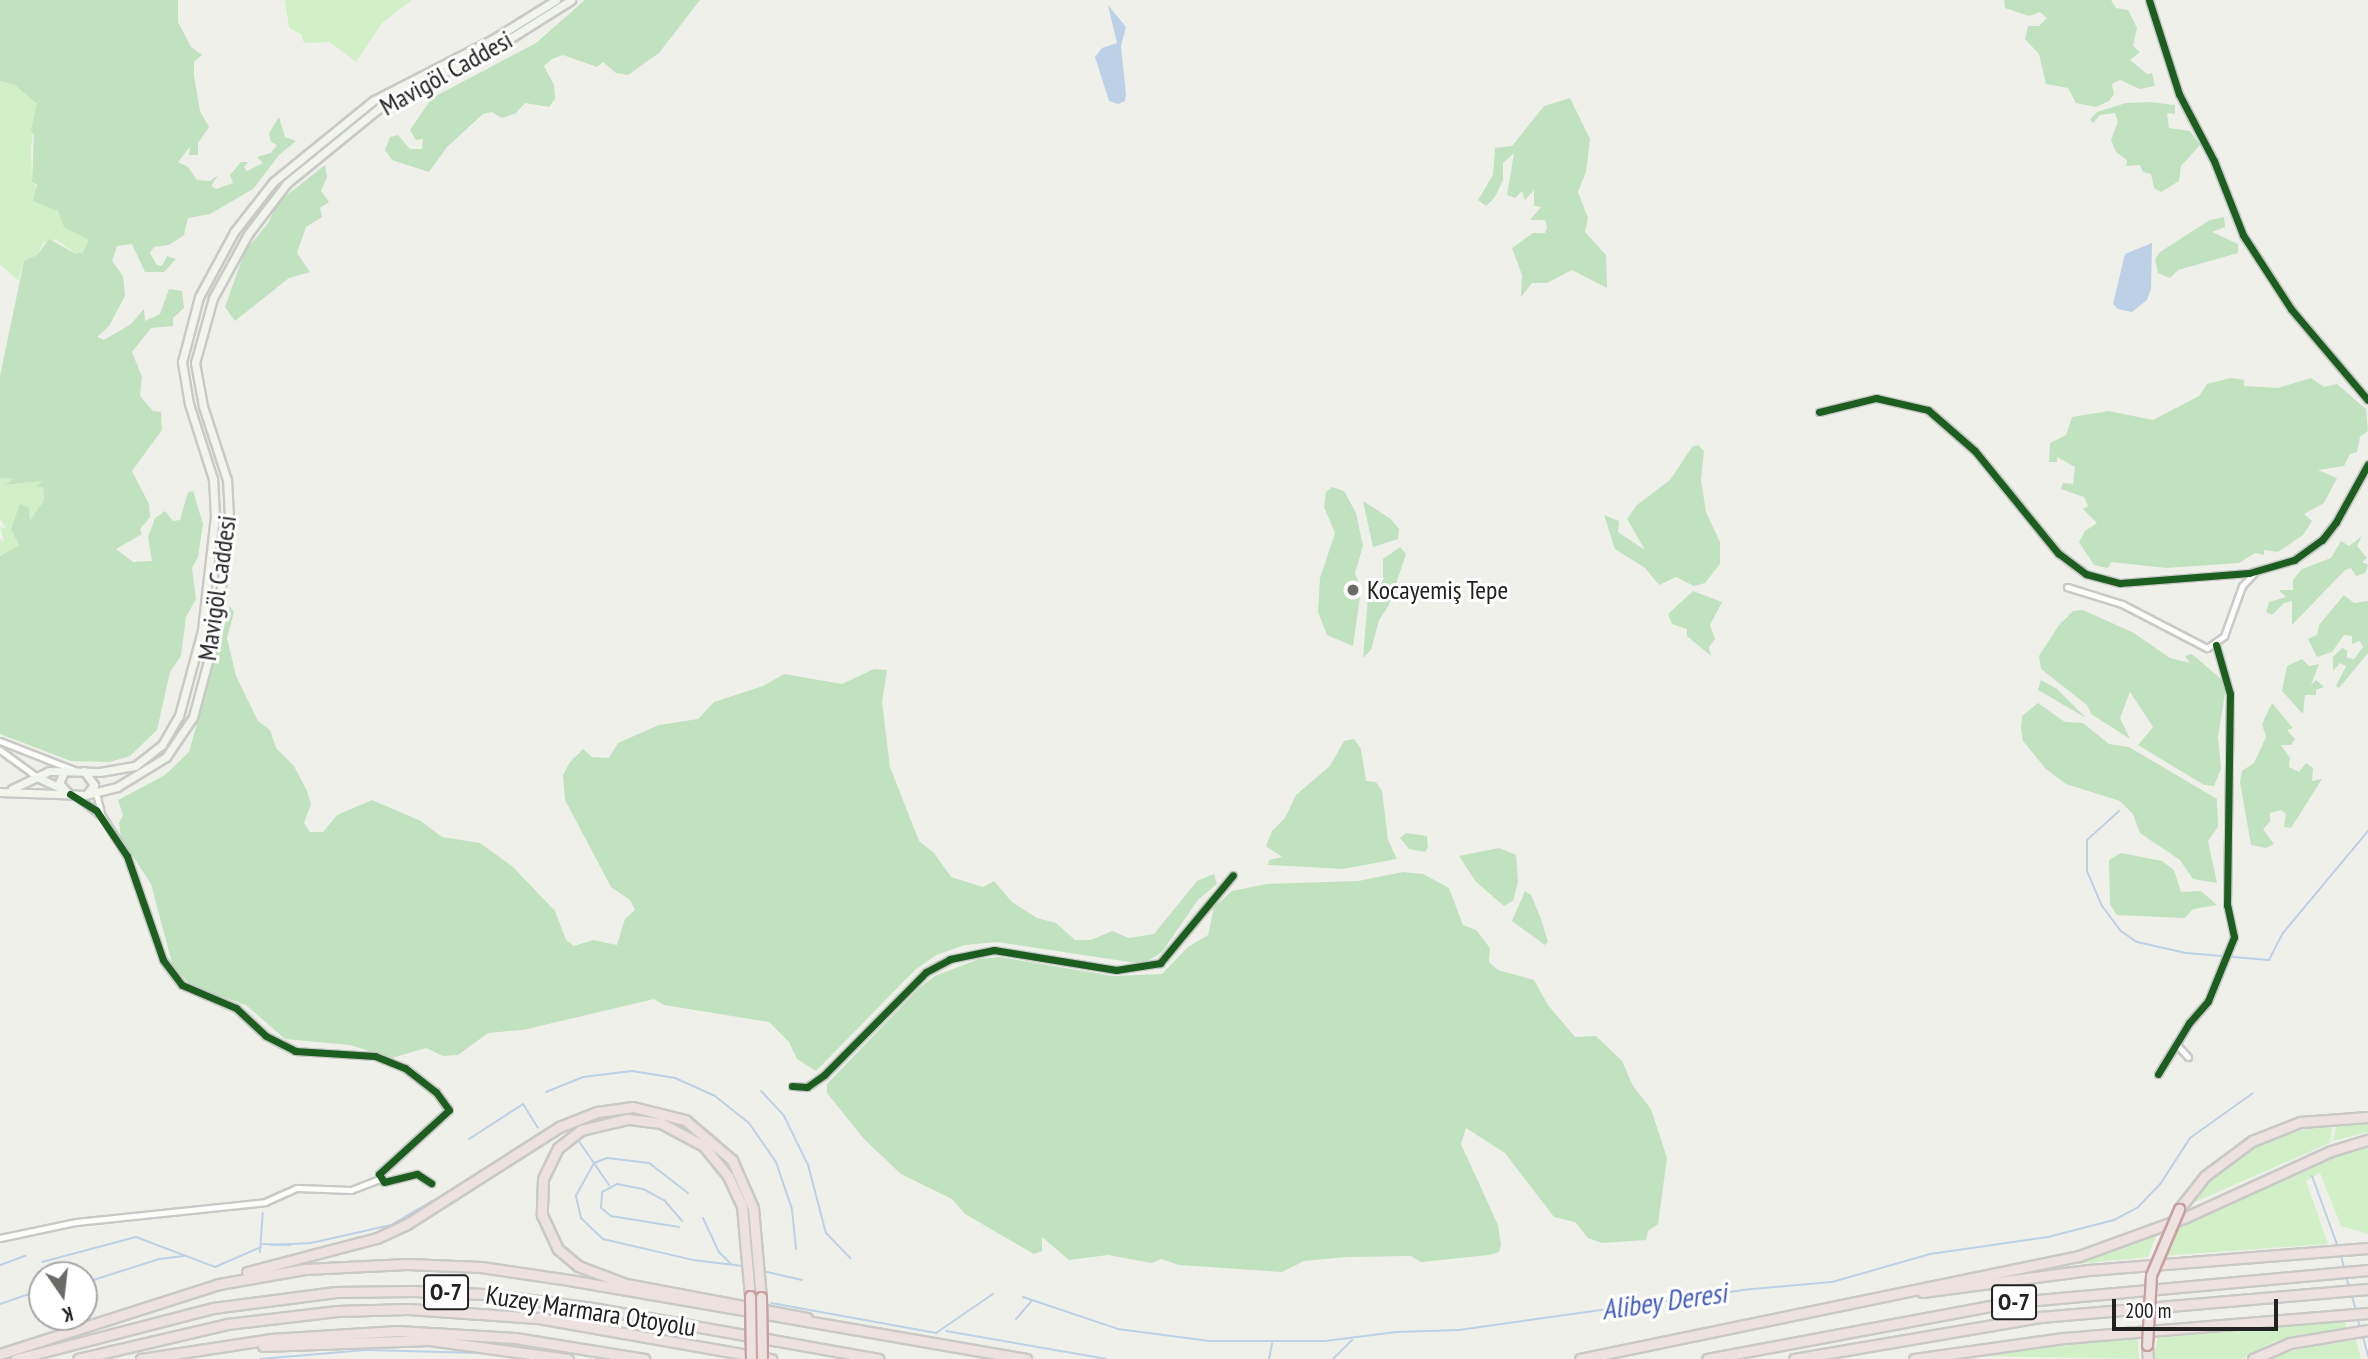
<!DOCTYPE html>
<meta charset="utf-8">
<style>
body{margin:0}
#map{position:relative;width:2368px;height:1359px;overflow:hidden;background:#f0f0eb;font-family:"PT Sans Narrow",sans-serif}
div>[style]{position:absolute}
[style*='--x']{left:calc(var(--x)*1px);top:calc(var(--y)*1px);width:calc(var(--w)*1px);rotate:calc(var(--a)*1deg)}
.grass>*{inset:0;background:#d1f0c7}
.forest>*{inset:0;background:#c0e2be}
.water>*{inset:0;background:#bcd0e6}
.stream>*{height:2px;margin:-1px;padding:0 1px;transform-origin:1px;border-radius:1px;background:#bcd0e6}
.roads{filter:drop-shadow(2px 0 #c9c9c7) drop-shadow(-2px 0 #c9c9c7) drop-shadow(0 2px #c9c9c7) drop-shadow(0 -2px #c9c9c7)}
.minor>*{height:5px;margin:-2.5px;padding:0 2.5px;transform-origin:2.5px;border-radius:2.5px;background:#fdfdfc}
.secondary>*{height:7px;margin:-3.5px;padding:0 3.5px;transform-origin:3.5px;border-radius:3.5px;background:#f2f5ec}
.motorway>*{height:9px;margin:-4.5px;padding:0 4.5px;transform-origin:4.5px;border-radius:4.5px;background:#ede2df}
.bridges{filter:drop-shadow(2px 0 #c8a09f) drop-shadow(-2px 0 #c8a09f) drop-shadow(0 2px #c8a09f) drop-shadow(0 -2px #c8a09f)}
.motorway-bridge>*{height:9px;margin:-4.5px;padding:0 4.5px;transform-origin:4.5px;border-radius:4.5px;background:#ede2df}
.cycleway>*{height:7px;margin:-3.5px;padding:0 3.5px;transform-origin:3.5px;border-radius:3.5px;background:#1b5e20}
.dots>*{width:19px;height:19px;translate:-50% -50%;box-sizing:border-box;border:4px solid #fff;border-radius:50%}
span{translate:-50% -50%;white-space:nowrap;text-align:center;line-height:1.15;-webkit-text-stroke:6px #fff;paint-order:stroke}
.shield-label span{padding:2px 5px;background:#fff;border:2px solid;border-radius:5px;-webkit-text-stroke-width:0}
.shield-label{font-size:24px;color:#222;font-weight:700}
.street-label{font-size:26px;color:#222}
.poi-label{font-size:26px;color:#222}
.left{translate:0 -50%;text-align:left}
.water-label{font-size:28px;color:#435dbc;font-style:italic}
.north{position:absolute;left:28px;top:1261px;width:70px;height:70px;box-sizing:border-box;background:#fff;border:2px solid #a7a7a7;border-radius:50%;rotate:166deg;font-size:19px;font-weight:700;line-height:28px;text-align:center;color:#222}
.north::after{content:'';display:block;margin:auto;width:24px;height:32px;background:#6a6a68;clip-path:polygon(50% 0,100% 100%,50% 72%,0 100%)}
.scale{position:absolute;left:2112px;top:1299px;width:166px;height:32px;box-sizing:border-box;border:4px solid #222;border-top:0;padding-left:9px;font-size:21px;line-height:24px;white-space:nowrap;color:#222;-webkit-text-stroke:5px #fff;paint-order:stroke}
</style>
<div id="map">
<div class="grass">
<div style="clip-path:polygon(285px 0,412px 0,382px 23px,356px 62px,330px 42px,304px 43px,301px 34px,289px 28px)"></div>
<div style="clip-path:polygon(0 81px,14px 83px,37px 104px,31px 148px,32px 182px,62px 216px,64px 227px,90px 240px,83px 252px,76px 254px,57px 240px,43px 243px,37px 255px,24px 261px,18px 280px,0 265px)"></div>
<div style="clip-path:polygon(0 478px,15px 479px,5px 485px,42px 481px,37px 487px,43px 487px,44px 502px,30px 520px,29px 508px,20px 505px,19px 545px,0 556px,0 539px,4px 542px,0 527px,6px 528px,0 519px)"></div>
<div style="clip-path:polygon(2341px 1121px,2332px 1127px,2330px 1143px,2188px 1205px,2222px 1167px,2265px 1139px)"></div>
<div style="clip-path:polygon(2368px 1123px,2368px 1132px,2333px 1141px,2336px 1127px)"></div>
<div style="clip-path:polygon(2368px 1146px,2368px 1234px,2341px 1226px,2320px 1173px,2306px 1181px,2328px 1244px,2161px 1256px,2173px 1228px,2336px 1153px)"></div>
<div style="clip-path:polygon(2156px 1236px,2148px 1257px,2066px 1265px,2110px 1252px)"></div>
<div style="clip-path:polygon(2345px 1322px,2346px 1328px,2273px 1342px,2242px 1359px,2153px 1359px,2158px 1336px)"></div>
<div style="clip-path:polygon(2138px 1337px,2139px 1359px,1977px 1356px,2070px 1345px)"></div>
<div style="clip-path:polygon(2356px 1340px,2361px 1359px,2269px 1359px,2299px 1349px)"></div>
</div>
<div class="forest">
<div style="clip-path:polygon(0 0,178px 0,178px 22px,191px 47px,202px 55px,194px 62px,194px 76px,200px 111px,209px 127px,198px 143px,198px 155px,189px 155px,190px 147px,178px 162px,188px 167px,197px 180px,210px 181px,218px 175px,211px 186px,216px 189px,233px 183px,230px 175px,241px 162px,248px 162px,244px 167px,247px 171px,263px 163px,257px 157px,271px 153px,277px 145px,271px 142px,269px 133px,279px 117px,285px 137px,296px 141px,279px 155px,253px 189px,210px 214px,188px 218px,184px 235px,169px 245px,154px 247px,150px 253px,157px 265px,162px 266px,167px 256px,176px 259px,164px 272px,145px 272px,132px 244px,117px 246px,112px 261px,123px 276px,125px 296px,109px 326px,97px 337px,104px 340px,131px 324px,144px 309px,145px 321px,160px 314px,169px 289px,182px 291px,184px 308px,173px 318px,173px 326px,151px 328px,132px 352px,142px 377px,140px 396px,153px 411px,161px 412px,162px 430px,132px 471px,149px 504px,150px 517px,140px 529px,142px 534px,116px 549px,133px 562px,152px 561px,148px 537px,155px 518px,165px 511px,173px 521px,180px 520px,188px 492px,193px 491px,203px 524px,198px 557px,192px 568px,196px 599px,186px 617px,181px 656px,170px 672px,157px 730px,130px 756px,110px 762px,71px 761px,0 734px,0 556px,19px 545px,11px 529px,20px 504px,29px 507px,30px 520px,44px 501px,43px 487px,36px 487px,42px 481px,4px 485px,14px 479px,0 478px,0 376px,24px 261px,37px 255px,49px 239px,76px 254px,83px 252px,89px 240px,64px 227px,58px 211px,33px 201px,37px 185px,32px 182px,34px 135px,31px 130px,37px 104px,14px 84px,0 81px)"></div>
<div style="clip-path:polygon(585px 0,700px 0,659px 53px,628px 75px,616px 73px,603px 62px,597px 67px,563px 55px,552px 59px,544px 66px,554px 85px,555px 99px,549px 107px,525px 103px,516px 113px,502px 118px,492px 112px,483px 114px,447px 147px,429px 172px,392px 160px,385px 150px,390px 137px,398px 135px,410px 149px,422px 149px,423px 139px,416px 140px,410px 130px,432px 98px,536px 43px)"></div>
<div style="clip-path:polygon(2004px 0,2111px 0,2116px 8px,2128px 10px,2137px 28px,2133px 46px,2140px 52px,2130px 60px,2147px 74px,2152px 73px,2155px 86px,2140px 89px,2120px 80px,2112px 84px,2114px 94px,2109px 101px,2096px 107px,2076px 103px,2068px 88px,2046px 84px,2039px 54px,2025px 39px,2028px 26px,2039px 26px,2047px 18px,2040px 12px,2029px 16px,2005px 8px)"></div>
<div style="clip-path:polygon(1570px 98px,1590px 139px,1586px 172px,1578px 192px,1588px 218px,1585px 232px,1606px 255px,1607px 288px,1572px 270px,1547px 283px,1532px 283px,1521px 297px,1522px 275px,1512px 248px,1533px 233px,1545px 233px,1547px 227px,1545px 220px,1530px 220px,1541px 207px,1534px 206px,1534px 190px,1525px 200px,1522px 191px,1515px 198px,1507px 195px,1514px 153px,1503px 163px,1503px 180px,1495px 197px,1486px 206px,1478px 200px,1493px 175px,1495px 148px,1512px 146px,1544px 106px)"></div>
<div style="clip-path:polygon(2150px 102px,2175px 105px,2175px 114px,2167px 113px,2169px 128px,2190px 131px,2200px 145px,2181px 166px,2179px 181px,2161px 192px,2154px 188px,2151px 174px,2143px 172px,2140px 165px,2126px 166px,2127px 160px,2116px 152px,2111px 140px,2118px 122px,2115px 113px,2100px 115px,2093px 123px,2090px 119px,2097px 112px,2126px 103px)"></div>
<div style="clip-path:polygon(325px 165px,327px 177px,321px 191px,329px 202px,320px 208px,322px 217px,306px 227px,297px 253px,310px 272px,289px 278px,235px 321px,225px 307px,245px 251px,269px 222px,277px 203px)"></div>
<div style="clip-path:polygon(2224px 217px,2225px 227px,2212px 232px,2238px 244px,2238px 253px,2178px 270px,2170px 278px,2158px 273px,2155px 259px,2160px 252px,2210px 220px)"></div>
<div style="clip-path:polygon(2231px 378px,2244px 380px,2244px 386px,2278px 388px,2311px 378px,2324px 387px,2337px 384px,2366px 409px,2368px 431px,2360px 437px,2357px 452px,2350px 454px,2344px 466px,2318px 470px,2337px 478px,2324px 503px,2304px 514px,2312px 521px,2303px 535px,2278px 552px,2264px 550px,2264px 555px,2255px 553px,2239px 563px,2166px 568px,2111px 562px,2108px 568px,2094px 565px,2079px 542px,2085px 531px,2097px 523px,2083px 509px,2088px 506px,2084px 497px,2061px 489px,2063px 483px,2073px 484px,2075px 467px,2057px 457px,2057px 462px,2049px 462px,2050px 443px,2066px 435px,2072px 417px,2109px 411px,2153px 420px,2199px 396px,2207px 384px)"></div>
<div style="clip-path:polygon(1698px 445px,1704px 451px,1701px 480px,1706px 512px,1720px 542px,1720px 564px,1705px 583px,1694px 586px,1676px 577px,1659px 585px,1645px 568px,1615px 549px,1604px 515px,1619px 521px,1618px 532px,1645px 550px,1627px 519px,1637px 505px,1670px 480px,1692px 447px)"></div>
<div style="clip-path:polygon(1332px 487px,1344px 491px,1356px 513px,1363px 546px,1355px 573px,1361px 590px,1353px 646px,1327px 635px,1318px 612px,1320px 578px,1335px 533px,1324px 507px,1326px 492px)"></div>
<div style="clip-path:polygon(1363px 501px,1391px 519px,1399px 529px,1398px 539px,1373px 547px)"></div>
<div style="clip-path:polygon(2362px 536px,2357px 546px,2367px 558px,2362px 562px,2368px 565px,2365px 573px,2356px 576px,2351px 568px,2345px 570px,2292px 625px,2292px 601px,2284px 603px,2272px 615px,2266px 612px,2269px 602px,2286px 597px,2279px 590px,2293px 590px,2293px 580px,2302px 569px,2331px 558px,2341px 541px,2349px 546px)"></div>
<div style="clip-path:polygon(1400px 547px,1406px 554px,1389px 605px,1379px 620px,1371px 650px,1363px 658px,1369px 585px,1383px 579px,1383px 559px)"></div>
<div style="clip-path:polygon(1693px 591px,1722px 602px,1710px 625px,1715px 639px,1709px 647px,1711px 656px,1687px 636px,1687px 629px,1672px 624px,1668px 614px)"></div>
<div style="clip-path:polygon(2344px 595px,2354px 603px,2368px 601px,2368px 653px,2339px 688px,2336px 686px,2346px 666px,2340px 663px,2333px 671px,2333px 657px,2342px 648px,2347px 650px,2347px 658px,2354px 659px,2363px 647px,2360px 641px,2352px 644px,2352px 636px,2344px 635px,2332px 652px,2317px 657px,2308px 639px,2317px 635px,2319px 625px)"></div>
<div style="clip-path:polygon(230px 606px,234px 612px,227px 638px,236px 676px,258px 721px,270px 730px,276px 748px,294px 766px,307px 791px,311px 804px,304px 823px,310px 832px,323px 832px,337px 815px,372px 800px,421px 821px,442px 837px,480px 843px,513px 867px,555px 911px,566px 940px,574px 946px,593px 940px,617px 945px,625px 919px,635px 910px,630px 900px,611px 887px,565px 800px,563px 775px,570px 762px,583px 749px,592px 757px,609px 758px,618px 743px,659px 725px,698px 719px,714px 702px,763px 686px,784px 674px,842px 684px,874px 669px,887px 670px,882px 702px,890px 767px,919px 841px,934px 853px,951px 877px,983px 887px,994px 881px,1012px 902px,1037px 918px,1056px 923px,1075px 940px,1091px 940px,1112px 931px,1129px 938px,1154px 934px,1197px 881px,1214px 874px,1217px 884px,1198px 900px,1162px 952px,1143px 964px,997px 942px,965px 945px,936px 955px,915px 970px,816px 1071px,797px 1059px,789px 1042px,769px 1022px,664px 1005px,654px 999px,523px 1030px,488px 1033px,458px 1055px,443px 1056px,426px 1048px,392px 1058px,350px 1045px,285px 1039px,246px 1005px,193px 987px,173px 967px,151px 884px,121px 838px,119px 823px,123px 815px,118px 800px,165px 775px,189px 752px)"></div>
<div style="clip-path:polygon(2083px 610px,2134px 633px,2170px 658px,2190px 663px,2185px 656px,2192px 654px,2221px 679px,2225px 693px,2218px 737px,2221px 769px,2214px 786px,2204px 785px,2138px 745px,2153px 727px,2130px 692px,2120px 718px,2130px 739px,2091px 714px,2087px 705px,2041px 669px,2039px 656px,2059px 625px,2073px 611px)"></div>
<div style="clip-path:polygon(2302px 659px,2309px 666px,2319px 664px,2311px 685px,2316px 680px,2324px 687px,2316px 690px,2316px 695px,2305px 695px,2303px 714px,2282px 691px,2287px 666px)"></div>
<div style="clip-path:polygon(2041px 680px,2057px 689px,2086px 718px,2038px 690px)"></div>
<div style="clip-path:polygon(2038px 703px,2065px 722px,2083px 723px,2109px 744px,2129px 747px,2217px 799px,2218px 827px,2208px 841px,2217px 883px,2193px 879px,2180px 860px,2140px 833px,2133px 814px,2120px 801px,2066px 784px,2046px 769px,2023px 741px,2021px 729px,2022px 716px)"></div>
<div style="clip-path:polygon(2272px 703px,2293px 728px,2287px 730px,2295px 739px,2291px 745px,2281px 745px,2290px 758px,2289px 767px,2299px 772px,2306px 763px,2313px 768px,2312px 781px,2322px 779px,2291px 828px,2284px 827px,2286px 814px,2281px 810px,2270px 813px,2270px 822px,2263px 829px,2274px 844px,2266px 848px,2251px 845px,2240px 782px,2242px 771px,2254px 763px,2266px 737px,2262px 724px)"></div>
<div style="clip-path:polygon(1354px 739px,1361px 749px,1366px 781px,1376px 782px,1382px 791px,1388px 840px,1397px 859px,1343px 869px,1268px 865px,1269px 860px,1282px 857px,1266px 846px,1272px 831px,1285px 818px,1296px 795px,1330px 766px,1344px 741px)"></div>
<div style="clip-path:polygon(1406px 833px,1427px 836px,1428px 847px,1425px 852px,1409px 849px,1400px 838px)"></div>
<div style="clip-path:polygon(1499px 848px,1516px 855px,1518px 882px,1513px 901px,1504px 906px,1476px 882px,1459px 856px)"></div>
<div style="clip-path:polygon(2121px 853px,2162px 861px,2174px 870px,2181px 892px,2201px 891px,2217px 905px,2193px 909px,2185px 918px,2117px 915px,2110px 905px,2109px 860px)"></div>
<div style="clip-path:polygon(1403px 872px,1423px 874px,1449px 888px,1463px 925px,1476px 930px,1490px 948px,1489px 962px,1498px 970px,1534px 980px,1548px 1005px,1575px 1037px,1596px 1036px,1622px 1061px,1633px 1086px,1651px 1109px,1667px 1158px,1658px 1224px,1648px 1231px,1646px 1240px,1602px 1243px,1588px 1238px,1575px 1222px,1554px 1217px,1505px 1153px,1466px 1128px,1461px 1144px,1498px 1225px,1501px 1245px,1499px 1252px,1489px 1255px,1421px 1262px,1411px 1256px,1346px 1257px,1304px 1261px,1282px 1272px,1179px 1265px,1161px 1259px,1152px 1263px,1108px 1255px,1069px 1260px,1042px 1237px,1042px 1251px,1034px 1254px,965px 1214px,952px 1199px,901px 1174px,864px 1139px,827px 1093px,827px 1084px,919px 988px,935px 976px,979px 959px,999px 957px,1113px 976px,1162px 974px,1188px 947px,1208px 935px,1214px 907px,1232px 891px,1266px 884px,1358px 881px)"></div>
<div style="clip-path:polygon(1525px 891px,1531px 895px,1541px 919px,1548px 942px,1545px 945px,1512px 921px)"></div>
</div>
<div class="water">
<div style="clip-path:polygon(1108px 5px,1126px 27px,1121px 46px,1126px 94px,1125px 101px,1118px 104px,1109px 101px,1095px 57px,1102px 48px,1117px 43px)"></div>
<div style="clip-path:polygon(2152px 243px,2151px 289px,2147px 300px,2132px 312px,2118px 309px,2113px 304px,2125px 254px)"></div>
</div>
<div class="stream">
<div style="--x:2119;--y:811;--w:43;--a:137.8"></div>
<div style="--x:2087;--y:840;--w:31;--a:90"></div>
<div style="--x:2087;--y:871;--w:38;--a:67"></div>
<div style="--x:2102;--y:906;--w:31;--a:53"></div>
<div style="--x:2121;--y:931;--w:19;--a:35"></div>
<div style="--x:2137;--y:942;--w:50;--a:12.7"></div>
<div style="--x:2186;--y:953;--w:83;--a:4.8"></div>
<div style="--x:2269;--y:960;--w:30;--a:-63"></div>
<div style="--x:2283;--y:933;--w:133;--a:-50.2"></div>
<div style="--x:761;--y:1091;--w:34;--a:47"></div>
<div style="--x:784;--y:1116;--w:55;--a:63.9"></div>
<div style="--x:808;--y:1165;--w:70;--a:75.2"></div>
<div style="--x:826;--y:1233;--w:35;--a:46"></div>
<div style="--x:546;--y:1092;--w:40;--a:-22"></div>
<div style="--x:583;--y:1077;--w:49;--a:-7"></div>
<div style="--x:632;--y:1071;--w:44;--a:9.2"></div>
<div style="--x:675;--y:1078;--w:44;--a:24.2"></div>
<div style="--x:715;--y:1096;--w:43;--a:38.5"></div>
<div style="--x:749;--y:1123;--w:47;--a:55.3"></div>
<div style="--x:776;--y:1162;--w:50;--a:71.2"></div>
<div style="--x:792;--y:1209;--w:40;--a:84.3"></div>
<div style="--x:469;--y:1139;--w:64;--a:-32.9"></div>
<div style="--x:523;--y:1104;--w:28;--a:58"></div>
<div style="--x:578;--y:1140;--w:55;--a:55.4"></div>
<div style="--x:2312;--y:1176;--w:76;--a:69.9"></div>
<div style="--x:688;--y:1193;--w:49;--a:-142.4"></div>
<div style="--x:649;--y:1163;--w:42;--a:-173.2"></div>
<div style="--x:607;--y:1158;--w:14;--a:159"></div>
<div style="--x:594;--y:1163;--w:38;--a:119"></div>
<div style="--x:576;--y:1196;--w:23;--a:77"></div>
<div style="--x:581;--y:1218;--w:30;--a:44"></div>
<div style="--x:603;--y:1239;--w:92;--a:13.1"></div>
<div style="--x:693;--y:1260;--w:50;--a:6.8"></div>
<div style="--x:703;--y:1218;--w:38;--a:65"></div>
<div style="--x:719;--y:1252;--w:17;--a:45"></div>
<div style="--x:679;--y:1227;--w:69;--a:-170.8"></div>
<div style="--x:611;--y:1216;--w:13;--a:-141"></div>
<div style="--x:601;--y:1208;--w:16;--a:-86"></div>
<div style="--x:602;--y:1192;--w:17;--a:-28"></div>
<div style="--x:617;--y:1184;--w:26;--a:11"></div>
<div style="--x:643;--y:1189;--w:24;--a:28"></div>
<div style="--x:664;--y:1200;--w:28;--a:49"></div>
<div style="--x:263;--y:1244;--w:27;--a:2"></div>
<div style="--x:271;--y:1245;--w:40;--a:-2.9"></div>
<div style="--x:311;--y:1243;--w:82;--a:-12.7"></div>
<div style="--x:391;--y:1225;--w:48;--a:-30.3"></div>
<div style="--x:260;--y:1252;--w:39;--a:-86"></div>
<div style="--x:2340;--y:1252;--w:16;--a:75"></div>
<div style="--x:42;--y:1262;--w:97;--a:-14.9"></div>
<div style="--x:136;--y:1237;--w:85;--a:20.8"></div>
<div style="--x:215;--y:1267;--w:50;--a:-23.5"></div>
<div style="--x:0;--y:1265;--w:27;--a:-20"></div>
<div style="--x:767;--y:1272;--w:36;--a:13"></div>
<div style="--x:2346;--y:1276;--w:11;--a:75"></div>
<div style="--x:84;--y:1283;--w:79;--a:-17.7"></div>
<div style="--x:159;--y:1259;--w:25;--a:-7"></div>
<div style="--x:2351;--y:1293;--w:19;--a:74"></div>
<div style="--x:1023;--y:1297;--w:100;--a:18.6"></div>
<div style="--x:1118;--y:1329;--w:92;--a:7.5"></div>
<div style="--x:1209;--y:1341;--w:116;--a:0"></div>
<div style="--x:1325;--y:1341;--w:72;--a:-7.2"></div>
<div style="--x:1396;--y:1332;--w:63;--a:-1.8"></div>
<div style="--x:1459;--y:1330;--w:286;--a:-8"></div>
<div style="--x:1742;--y:1290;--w:90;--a:-5.1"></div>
<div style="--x:1832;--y:1282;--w:102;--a:-15.9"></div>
<div style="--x:1930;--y:1254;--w:119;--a:-8.2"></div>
<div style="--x:2048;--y:1237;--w:68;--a:-14.4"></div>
<div style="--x:2114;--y:1220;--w:27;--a:-28"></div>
<div style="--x:2138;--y:1207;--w:33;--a:-46"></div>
<div style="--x:2161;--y:1183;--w:54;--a:-57.2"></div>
<div style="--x:2190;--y:1138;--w:77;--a:-35.5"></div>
<div style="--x:771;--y:1303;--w:168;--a:10.3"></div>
<div style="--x:936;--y:1333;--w:69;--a:-34.4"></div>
<div style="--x:0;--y:1304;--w:36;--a:-19"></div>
<div style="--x:2357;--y:1316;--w:12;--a:76"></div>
<div style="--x:1016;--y:1319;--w:23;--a:-49"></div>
<div style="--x:946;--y:1331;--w:162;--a:9.9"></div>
<div style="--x:2362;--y:1333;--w:24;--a:75"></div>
<div style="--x:260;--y:1359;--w:106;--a:-4.9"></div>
<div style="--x:366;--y:1350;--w:116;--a:1.5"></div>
<div style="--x:1269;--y:1359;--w:16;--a:-79"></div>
<div style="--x:1333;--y:1359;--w:27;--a:-45"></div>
</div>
<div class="roads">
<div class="minor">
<div style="--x:2149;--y:0;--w:99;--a:72.3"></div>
<div style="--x:2179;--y:94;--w:76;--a:62.4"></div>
<div style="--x:2214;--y:161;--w:79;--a:68.6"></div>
<div style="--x:2243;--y:235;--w:88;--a:57"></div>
<div style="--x:2291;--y:309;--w:119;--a:49.8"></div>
<div style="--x:1819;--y:412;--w:59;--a:-13.8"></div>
<div style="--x:1876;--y:398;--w:53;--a:13"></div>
<div style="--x:1928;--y:410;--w:62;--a:41.1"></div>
<div style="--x:1975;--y:451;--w:132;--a:50.9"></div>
<div style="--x:2058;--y:553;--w:35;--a:37"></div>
<div style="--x:2086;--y:574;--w:35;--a:15"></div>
<div style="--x:2120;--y:583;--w:129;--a:-4.4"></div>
<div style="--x:2249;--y:573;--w:47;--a:-16.1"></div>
<div style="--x:2294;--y:560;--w:34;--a:-36"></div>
<div style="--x:2322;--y:540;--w:23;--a:-52"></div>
<div style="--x:2336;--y:522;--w:66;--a:-61.1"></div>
<div style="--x:2067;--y:587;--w:58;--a:17.2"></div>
<div style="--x:2122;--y:604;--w:96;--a:27.4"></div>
<div style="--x:2207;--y:648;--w:21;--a:-35"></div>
<div style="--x:2224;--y:636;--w:53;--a:-70.2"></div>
<div style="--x:2242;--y:586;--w:18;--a:-47"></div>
<div style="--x:0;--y:741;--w:79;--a:21.4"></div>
<div style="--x:0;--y:750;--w:46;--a:36.1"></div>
<div style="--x:95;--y:789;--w:25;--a:76"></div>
<div style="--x:76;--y:796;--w:33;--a:38"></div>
<div style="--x:102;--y:816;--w:47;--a:58"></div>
<div style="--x:127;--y:856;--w:110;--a:70.9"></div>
<div style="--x:163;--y:960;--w:31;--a:53"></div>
<div style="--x:182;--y:985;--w:59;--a:23.1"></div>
<div style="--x:236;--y:1008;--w:41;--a:43"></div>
<div style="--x:266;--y:1036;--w:33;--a:27"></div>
<div style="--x:295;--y:1051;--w:80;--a:3.6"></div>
<div style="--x:375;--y:1056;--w:32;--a:22"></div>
<div style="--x:405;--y:1068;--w:39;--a:38"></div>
<div style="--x:436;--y:1092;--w:22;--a:54"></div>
<div style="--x:449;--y:1110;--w:95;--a:137.6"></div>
<div style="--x:379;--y:1174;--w:9;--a:58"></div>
<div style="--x:384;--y:1182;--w:34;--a:-14"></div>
<div style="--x:417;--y:1174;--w:17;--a:33"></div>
<div style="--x:2178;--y:1046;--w:15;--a:48"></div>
<div style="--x:2158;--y:1074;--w:60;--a:-58.7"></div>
<div style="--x:2189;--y:1023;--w:29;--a:-49"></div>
<div style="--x:2208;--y:1001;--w:69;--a:-67.9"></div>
<div style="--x:2234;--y:937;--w:33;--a:-102"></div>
<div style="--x:2227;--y:905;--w:211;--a:-89.2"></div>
<div style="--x:2230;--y:694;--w:51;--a:-105.9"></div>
<div style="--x:792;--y:1086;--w:15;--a:4"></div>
<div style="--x:807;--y:1087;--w:21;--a:-35"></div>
<div style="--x:824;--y:1075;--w:145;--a:-45.3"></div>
<div style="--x:926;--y:972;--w:27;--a:-28"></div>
<div style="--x:950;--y:959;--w:45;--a:-11.6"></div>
<div style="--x:994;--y:950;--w:124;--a:9.3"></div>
<div style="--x:1116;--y:970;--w:45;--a:-9"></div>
<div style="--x:1160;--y:963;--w:114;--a:-50.3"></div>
<div style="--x:0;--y:1238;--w:78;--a:-11.9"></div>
<div style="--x:76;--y:1222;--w:190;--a:-6"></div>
<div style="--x:265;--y:1202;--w:35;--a:-24"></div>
<div style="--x:297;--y:1188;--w:54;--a:2.1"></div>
<div style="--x:351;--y:1190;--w:31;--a:-21"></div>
</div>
<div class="secondary">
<div style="--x:65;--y:770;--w:14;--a:115"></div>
<div style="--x:59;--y:783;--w:15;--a:48"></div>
<div style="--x:84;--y:771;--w:17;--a:54"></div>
<div style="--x:94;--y:785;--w:11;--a:128"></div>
<div style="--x:37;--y:777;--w:26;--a:25"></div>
<div style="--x:12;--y:789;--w:41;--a:-25.9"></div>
<div style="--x:49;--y:771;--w:51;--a:1.1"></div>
<div style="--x:100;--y:772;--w:36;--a:-10"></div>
<div style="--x:135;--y:766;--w:34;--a:-38"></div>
<div style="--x:162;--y:745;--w:34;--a:-60"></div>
<div style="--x:179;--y:716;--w:89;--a:-75"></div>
<div style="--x:202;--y:630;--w:115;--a:-83.5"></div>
<div style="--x:215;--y:516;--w:37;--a:-93"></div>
<div style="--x:213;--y:479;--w:79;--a:-107.7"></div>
<div style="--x:189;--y:404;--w:43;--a:-99.5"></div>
<div style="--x:182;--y:362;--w:67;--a:-75.3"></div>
<div style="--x:199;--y:297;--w:74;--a:-61.7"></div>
<div style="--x:234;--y:232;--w:63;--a:-52"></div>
<div style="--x:273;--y:182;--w:130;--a:-39.1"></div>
<div style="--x:374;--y:100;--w:134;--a:-27.1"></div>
<div style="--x:493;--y:39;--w:74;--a:-31.8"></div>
<div style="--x:0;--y:792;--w:85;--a:2"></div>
<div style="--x:85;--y:795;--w:33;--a:-14"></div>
<div style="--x:117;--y:787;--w:57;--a:-31.5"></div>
<div style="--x:166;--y:757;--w:48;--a:-56"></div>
<div style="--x:193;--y:717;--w:89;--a:-75"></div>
<div style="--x:216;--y:631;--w:115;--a:-83.5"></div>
<div style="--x:229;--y:517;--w:37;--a:-93"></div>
<div style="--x:227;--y:480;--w:78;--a:-108"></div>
<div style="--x:203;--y:406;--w:44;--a:-100.5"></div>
<div style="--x:195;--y:363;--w:67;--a:-74.5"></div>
<div style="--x:213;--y:298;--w:73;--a:-61.3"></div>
<div style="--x:248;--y:234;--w:64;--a:-52.6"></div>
<div style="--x:287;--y:183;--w:130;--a:-39.1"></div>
<div style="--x:388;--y:101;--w:132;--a:-27"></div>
<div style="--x:506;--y:41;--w:77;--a:-32.2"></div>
</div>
<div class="motorway">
<div style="--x:2179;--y:1209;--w:42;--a:-51.8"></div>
<div style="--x:2205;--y:1176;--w:59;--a:-36.7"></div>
<div style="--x:2252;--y:1141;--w:52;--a:-21.6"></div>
<div style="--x:2300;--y:1122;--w:68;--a:-4.2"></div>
<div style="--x:247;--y:1272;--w:134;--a:-14.7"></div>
<div style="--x:377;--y:1238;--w:33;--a:-25"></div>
<div style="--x:407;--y:1224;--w:180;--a:-32.5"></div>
<div style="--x:559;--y:1127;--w:41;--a:-21.5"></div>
<div style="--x:597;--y:1112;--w:36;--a:-8"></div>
<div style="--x:633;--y:1107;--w:54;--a:14"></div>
<div style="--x:685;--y:1120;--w:62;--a:40.4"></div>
<div style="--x:732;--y:1160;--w:52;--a:66.4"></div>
<div style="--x:753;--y:1208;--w:89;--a:84.9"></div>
<div style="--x:1922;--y:1292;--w:168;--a:-7.5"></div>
<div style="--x:2089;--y:1270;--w:280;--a:-4.5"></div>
<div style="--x:750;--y:1296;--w:90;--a:-95.1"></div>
<div style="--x:742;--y:1206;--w:33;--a:-115"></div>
<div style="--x:728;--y:1176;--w:38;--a:-129"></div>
<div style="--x:704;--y:1146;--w:49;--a:-151.9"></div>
<div style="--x:661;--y:1123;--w:34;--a:-173"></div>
<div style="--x:627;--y:1119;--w:47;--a:166.6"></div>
<div style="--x:581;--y:1130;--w:29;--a:142"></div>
<div style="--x:558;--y:1148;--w:34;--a:116"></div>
<div style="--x:543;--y:1179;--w:36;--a:92"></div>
<div style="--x:542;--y:1215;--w:38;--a:65"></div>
<div style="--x:558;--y:1249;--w:26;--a:40"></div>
<div style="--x:578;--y:1266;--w:51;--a:20.6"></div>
<div style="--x:626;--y:1284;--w:184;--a:10.6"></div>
<div style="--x:2147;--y:1345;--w:14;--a:86"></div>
<div style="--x:263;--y:1346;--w:166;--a:-2.1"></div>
<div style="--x:429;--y:1340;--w:140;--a:7.8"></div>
<div style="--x:0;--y:1354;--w:230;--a:-17.7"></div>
<div style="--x:219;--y:1284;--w:87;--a:-9.9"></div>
<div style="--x:305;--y:1269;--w:102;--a:-2.8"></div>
<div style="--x:407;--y:1264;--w:74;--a:2.3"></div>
<div style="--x:481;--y:1267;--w:89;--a:8.4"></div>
<div style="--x:569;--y:1280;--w:464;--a:9.8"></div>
<div style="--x:16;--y:1359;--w:203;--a:-14.5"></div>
<div style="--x:213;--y:1308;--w:124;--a:-7.4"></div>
<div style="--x:336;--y:1292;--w:77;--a:-0.7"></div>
<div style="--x:413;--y:1291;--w:71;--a:2.4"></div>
<div style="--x:484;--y:1294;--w:110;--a:7.3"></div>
<div style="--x:593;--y:1308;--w:290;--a:10.1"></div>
<div style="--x:78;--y:1359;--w:153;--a:-13.2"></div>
<div style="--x:227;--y:1324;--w:111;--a:-6.7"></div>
<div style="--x:337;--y:1311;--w:71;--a:-1.6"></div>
<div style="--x:408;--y:1309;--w:130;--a:4"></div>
<div style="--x:538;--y:1318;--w:237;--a:10"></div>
<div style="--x:141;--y:1359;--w:132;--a:-8.7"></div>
<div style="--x:271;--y:1339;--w:126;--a:-3.6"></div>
<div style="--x:397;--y:1331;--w:118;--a:3.4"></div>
<div style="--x:515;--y:1338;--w:131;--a:9.2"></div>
<div style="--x:1580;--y:1359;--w:510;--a:-11.66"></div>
<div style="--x:2079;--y:1256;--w:114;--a:-20"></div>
<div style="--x:2186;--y:1217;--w:159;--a:-24.5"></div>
<div style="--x:2331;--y:1151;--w:39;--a:-17"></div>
<div style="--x:1707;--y:1359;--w:303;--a:-10.6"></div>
<div style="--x:2005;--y:1303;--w:364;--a:-5.2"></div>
<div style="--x:1794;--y:1359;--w:251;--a:-9.7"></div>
<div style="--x:2041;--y:1317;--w:328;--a:-4.9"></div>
<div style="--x:1914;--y:1359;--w:151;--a:-8"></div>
<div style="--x:2064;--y:1338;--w:305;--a:-4.7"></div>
<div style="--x:2253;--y:1359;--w:40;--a:-23.4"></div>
<div style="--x:2290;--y:1343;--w:79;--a:-9.5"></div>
</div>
</div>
<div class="bridges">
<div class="motorway-bridge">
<div style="--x:750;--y:1296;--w:63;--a:89.1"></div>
<div style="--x:761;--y:1297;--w:62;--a:89.1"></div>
<div style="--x:2147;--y:1345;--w:70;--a:-86.7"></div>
<div style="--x:2151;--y:1275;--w:72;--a:-67"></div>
</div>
</div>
<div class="cycleway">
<div style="--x:2149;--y:0;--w:99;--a:72.3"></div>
<div style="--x:2179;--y:94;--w:76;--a:62.4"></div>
<div style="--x:2214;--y:161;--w:79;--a:68.6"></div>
<div style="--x:2243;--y:235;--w:88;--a:57"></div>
<div style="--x:2291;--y:309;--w:119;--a:49.8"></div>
<div style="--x:1819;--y:412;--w:59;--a:-13.8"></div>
<div style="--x:1876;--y:398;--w:53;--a:13"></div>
<div style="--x:1928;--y:410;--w:62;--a:41.1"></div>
<div style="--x:1975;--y:451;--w:132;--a:50.9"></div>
<div style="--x:2058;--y:553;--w:35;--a:37"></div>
<div style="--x:2086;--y:574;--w:35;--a:15"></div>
<div style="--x:2120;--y:583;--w:129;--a:-4.4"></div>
<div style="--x:2249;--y:573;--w:47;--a:-16.1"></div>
<div style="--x:2294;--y:560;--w:34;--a:-36"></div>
<div style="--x:2322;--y:540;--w:23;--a:-52"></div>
<div style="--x:2336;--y:522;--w:66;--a:-61.1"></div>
<div style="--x:70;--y:794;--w:31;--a:32"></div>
<div style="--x:96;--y:810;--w:55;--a:56"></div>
<div style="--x:127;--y:856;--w:110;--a:70.9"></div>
<div style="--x:163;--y:960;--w:31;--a:53"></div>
<div style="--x:182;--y:985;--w:59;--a:23.1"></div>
<div style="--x:236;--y:1008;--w:41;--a:43"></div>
<div style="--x:266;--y:1036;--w:33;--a:27"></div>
<div style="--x:295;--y:1051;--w:80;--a:3.6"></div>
<div style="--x:375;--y:1056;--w:32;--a:22"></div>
<div style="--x:405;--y:1068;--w:39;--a:38"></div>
<div style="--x:436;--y:1092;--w:22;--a:54"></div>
<div style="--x:449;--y:1110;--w:95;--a:137.6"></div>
<div style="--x:379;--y:1174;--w:9;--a:58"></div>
<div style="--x:384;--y:1182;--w:34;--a:-14"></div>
<div style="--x:417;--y:1174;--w:17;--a:33"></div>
<div style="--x:2158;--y:1074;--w:60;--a:-58.7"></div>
<div style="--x:2189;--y:1023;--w:29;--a:-49"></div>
<div style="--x:2208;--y:1001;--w:69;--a:-67.9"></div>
<div style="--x:2234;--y:937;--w:33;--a:-102"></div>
<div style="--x:2227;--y:905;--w:211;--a:-89.2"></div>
<div style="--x:2230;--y:694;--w:51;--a:-105.9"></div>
<div style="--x:792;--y:1086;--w:15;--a:4"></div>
<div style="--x:807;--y:1087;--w:21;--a:-35"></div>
<div style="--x:824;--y:1075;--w:145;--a:-45.3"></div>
<div style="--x:926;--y:972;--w:27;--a:-28"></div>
<div style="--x:950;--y:959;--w:45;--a:-11.6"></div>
<div style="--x:994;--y:950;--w:124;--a:9.3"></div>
<div style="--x:1116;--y:970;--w:45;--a:-9"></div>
<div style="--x:1160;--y:963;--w:114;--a:-50.3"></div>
</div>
<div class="dots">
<div style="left:1353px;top:590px;background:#6a6a68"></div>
</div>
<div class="shield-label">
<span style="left:446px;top:1292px">O-7</span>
<span style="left:2014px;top:1302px">O-7</span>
</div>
<div class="street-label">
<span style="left:446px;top:73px;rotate:-29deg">Mavigöl Caddesi</span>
<span style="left:217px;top:588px;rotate:-82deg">Mavigöl Caddesi</span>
<span style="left:591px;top:1311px;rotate:9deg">Kuzey Marmara Otoyolu</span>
</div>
<div class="poi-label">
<span class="left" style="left:1367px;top:590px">Kocayemiş Tepe</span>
</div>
<div class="water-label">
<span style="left:1664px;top:1301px;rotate:-8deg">Alibey Deresi</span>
</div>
<div class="north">K</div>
<div class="scale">200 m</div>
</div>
